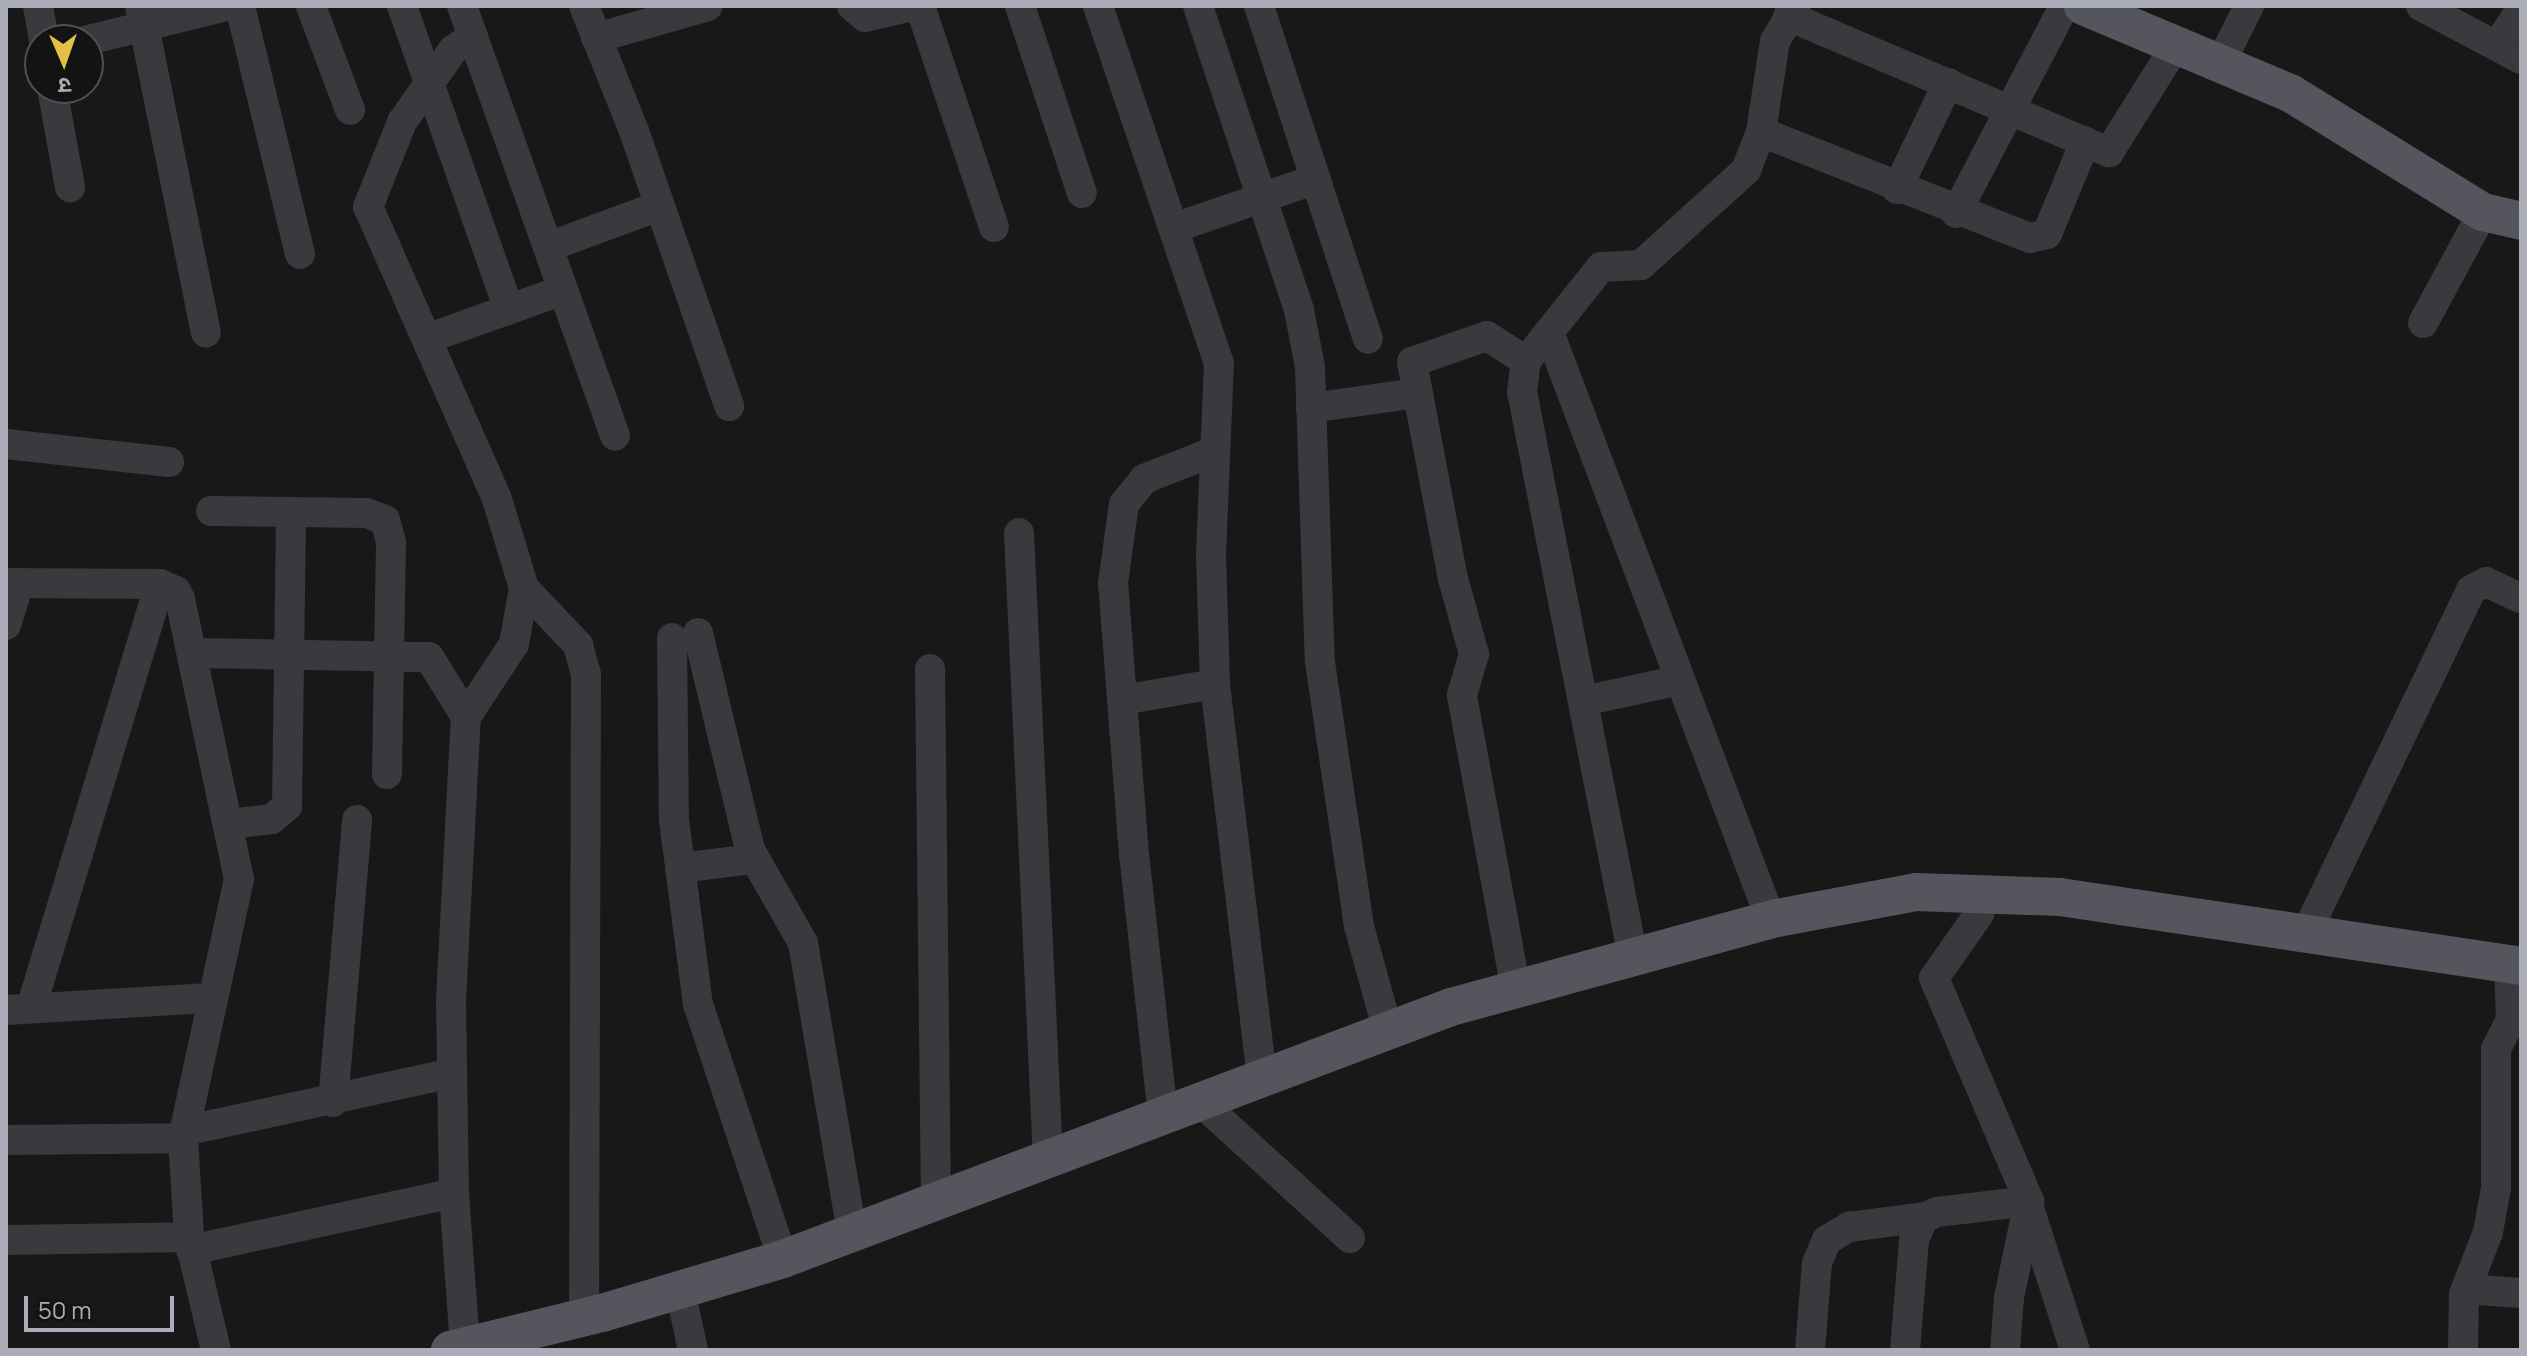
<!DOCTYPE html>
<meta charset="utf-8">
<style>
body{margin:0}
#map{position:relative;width:2527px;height:1356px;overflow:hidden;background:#181819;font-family:Manrope,"Noto Sans Devanagari",sans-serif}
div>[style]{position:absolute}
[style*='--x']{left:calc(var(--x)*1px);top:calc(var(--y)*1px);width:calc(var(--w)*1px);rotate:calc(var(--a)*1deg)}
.minor>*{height:30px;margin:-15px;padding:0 15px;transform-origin:15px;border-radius:15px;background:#39393e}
.major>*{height:38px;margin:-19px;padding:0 19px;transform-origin:19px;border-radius:19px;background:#55565d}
span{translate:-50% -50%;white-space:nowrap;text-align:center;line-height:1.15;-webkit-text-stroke:7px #131314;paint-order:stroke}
.frame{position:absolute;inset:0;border:8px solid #abadb8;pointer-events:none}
.north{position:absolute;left:24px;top:24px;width:80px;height:80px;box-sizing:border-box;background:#131314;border:2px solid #505156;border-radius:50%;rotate:178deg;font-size:22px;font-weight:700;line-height:32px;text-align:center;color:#abadb8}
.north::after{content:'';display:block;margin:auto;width:28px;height:36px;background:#e2c047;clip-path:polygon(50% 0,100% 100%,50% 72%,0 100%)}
.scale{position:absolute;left:24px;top:1296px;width:150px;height:36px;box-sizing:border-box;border:4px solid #abadb8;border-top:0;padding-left:10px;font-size:24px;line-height:28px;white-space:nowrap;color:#abadb8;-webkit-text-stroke:6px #131314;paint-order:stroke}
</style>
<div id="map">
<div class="minor">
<div style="--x:38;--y:6;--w:35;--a:80"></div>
<div style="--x:140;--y:6;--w:333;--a:78.6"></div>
<div style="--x:240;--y:6;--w:255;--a:76.4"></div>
<div style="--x:311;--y:6;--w:111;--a:69.4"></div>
<div style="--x:402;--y:6;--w:322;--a:70.6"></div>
<div style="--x:462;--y:6;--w:456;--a:70.4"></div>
<div style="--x:584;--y:6;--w:135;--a:68.2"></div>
<div style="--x:634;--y:131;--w:291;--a:70.9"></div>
<div style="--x:852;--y:6;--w:17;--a:40"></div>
<div style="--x:865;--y:17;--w:48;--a:-13.2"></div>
<div style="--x:920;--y:6;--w:233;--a:71.5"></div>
<div style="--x:1020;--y:6;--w:197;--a:71.7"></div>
<div style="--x:1098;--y:6;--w:377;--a:71.3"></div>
<div style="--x:1219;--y:363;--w:193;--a:92.4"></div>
<div style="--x:1211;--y:556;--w:128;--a:88.2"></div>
<div style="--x:1215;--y:684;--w:398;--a:83.2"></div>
<div style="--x:1198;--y:6;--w:320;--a:71.6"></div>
<div style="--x:1299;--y:310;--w:58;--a:79.1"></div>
<div style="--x:1310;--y:367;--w:295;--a:88.1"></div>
<div style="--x:1320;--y:662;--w:267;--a:81.6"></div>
<div style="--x:1359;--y:926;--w:109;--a:74.6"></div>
<div style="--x:1259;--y:6;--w:350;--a:71.9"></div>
<div style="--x:2421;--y:6;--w:113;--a:27.9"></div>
<div style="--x:1788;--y:16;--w:349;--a:23"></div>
<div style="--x:2109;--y:152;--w:126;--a:-57.9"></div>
<div style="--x:596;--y:38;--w:116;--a:-15.9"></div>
<div style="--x:88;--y:40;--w:142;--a:-13.8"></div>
<div style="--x:2497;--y:46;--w:44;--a:-57"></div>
<div style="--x:2220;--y:64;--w:65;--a:-63.4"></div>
<div style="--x:52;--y:88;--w:101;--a:79.7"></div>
<div style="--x:1761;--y:132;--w:289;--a:21.5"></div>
<div style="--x:2030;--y:238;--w:17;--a:-13"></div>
<div style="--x:2047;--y:234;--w:100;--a:-67.6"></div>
<div style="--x:1897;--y:189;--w:118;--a:-64.3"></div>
<div style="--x:1956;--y:213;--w:233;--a:-62.4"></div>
<div style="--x:1174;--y:228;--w:150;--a:-19"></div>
<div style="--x:548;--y:247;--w:118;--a:-20.3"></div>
<div style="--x:2423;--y:323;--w:126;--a:-61.6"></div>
<div style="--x:1549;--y:332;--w:629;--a:69.32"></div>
<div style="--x:429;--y:338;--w:142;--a:-19.7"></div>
<div style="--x:1311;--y:408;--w:108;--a:-8"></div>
<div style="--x:6;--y:444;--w:164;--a:6.3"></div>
<div style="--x:211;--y:511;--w:155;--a:0.7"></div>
<div style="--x:366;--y:513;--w:20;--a:20"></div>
<div style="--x:385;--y:520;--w:24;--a:75"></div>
<div style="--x:391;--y:543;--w:231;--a:91"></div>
<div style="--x:1019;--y:533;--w:628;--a:87.35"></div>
<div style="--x:6;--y:583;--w:154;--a:0.4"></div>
<div style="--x:160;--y:584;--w:17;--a:24"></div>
<div style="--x:176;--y:591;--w:9;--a:63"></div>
<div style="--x:180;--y:599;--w:286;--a:78.1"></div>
<div style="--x:239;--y:879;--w:265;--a:102.2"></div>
<div style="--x:183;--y:1138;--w:99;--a:86.5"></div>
<div style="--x:189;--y:1237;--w:116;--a:76.6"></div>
<div style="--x:524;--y:588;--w:79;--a:46.5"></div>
<div style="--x:578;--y:645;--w:30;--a:75"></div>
<div style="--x:586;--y:674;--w:643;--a:90.18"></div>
<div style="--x:6;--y:625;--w:44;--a:-72.8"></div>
<div style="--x:698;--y:633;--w:223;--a:76.5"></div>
<div style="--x:750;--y:850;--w:107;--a:60.3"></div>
<div style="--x:803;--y:943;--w:295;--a:80.4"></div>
<div style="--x:672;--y:638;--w:182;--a:89.4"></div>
<div style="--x:674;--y:820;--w:186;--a:82.6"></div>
<div style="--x:698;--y:1004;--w:269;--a:71.6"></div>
<div style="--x:192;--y:653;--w:237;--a:1"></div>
<div style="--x:429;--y:657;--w:70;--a:58.3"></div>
<div style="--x:930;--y:669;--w:534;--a:89.36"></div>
<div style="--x:1122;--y:700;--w:94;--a:-9.8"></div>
<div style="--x:1583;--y:701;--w:99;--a:-12.2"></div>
<div style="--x:229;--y:824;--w:43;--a:-6.6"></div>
<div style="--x:272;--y:819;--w:20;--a:-41"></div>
<div style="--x:287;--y:806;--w:294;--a:-89.2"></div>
<div style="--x:680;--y:868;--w:74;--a:-7"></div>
<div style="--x:1983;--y:894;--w:20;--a:101"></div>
<div style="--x:1979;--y:914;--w:78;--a:125.1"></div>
<div style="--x:1934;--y:978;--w:242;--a:66.9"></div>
<div style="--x:2029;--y:1201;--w:99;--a:101.7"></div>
<div style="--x:2009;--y:1298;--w:52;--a:94.4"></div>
<div style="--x:2307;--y:931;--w:378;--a:-64.3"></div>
<div style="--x:2471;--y:590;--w:17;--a:-28"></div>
<div style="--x:2486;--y:582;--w:38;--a:25"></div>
<div style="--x:1633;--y:957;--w:576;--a:-101.11"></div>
<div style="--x:1522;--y:392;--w:31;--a:-83"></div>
<div style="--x:1526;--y:361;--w:120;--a:-51.4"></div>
<div style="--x:1601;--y:267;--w:40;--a:-2.9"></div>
<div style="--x:1641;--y:265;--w:142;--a:-42.1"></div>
<div style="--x:1746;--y:170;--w:41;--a:-68.5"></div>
<div style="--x:1761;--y:132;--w:92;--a:-81.3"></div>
<div style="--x:1775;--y:41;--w:41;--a:-59"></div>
<div style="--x:1516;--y:990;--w:300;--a:-100.4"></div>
<div style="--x:1462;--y:695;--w:43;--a:-73.7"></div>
<div style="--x:1474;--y:654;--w:78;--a:-105.6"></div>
<div style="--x:1453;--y:579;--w:221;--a:-100.7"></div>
<div style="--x:1412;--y:362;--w:79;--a:-19.1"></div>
<div style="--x:1487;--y:336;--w:46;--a:32.7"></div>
<div style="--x:31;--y:1008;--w:443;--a:-73.1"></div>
<div style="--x:6;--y:1010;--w:204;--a:-3.4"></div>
<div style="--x:333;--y:1102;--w:283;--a:-85.1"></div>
<div style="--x:1203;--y:1104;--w:199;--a:42.4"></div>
<div style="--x:1163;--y:1116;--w:263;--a:-96.3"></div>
<div style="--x:1134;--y:855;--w:273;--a:-94.4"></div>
<div style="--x:1113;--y:583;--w:80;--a:-82.1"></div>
<div style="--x:1124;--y:504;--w:32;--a:-51"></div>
<div style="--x:1144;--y:479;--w:76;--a:-21.5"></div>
<div style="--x:184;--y:1131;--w:274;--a:-12.2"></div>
<div style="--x:6;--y:1140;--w:177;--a:-0.6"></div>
<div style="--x:2030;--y:1211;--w:146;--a:72.1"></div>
<div style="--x:6;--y:1240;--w:183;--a:-0.9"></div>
<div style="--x:191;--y:1250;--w:269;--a:-12.2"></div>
<div style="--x:2466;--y:1289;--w:55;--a:4.2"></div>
<div style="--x:680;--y:1290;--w:61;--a:77.8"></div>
<div style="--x:465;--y:1346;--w:153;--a:-94.1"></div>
<div style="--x:454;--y:1193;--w:193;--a:-90.9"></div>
<div style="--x:451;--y:1000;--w:283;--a:-87"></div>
<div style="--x:466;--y:717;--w:87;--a:-56.7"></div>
<div style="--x:514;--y:644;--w:57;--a:-79.9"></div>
<div style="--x:524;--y:588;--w:93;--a:-106.9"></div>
<div style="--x:497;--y:499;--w:319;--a:-113.8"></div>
<div style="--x:368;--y:207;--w:92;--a:-68.2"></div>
<div style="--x:402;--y:122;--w:88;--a:-54.7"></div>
<div style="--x:453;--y:50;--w:24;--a:-35"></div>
<div style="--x:1810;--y:1350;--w:87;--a:-85.4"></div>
<div style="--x:1817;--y:1263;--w:25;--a:-67"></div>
<div style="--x:1827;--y:1240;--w:26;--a:-31"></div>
<div style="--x:1849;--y:1227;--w:78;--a:-7.4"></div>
<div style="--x:1905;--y:1350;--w:110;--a:-85.3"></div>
<div style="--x:1914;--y:1240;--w:23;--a:-67"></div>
<div style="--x:1923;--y:1219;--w:16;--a:-27"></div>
<div style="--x:1937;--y:1212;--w:93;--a:-6.8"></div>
<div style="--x:2463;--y:1350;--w:56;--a:-89"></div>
<div style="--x:2464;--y:1294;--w:66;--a:-68.8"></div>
<div style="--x:2488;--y:1232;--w:45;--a:-79.7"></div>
<div style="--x:2496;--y:1188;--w:139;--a:-90"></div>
<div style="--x:2496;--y:1049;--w:34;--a:-63"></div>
<div style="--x:2511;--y:1019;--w:54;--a:-92.1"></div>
</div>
<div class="major">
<div style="--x:2083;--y:6;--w:225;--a:22.8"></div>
<div style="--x:2290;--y:93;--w:227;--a:31.7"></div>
<div style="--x:2483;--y:212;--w:39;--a:13"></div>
<div style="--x:450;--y:1350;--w:156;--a:-13.7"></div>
<div style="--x:602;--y:1313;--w:189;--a:-16.6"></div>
<div style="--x:783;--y:1259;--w:714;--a:-20.67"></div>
<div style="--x:1451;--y:1007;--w:338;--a:-15.3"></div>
<div style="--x:1777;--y:918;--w:141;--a:-10.6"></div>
<div style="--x:1916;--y:892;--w:144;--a:2"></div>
<div style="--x:2060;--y:897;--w:466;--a:8.5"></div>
</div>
<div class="frame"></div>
<div class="north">उ</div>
<div class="scale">50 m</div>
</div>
